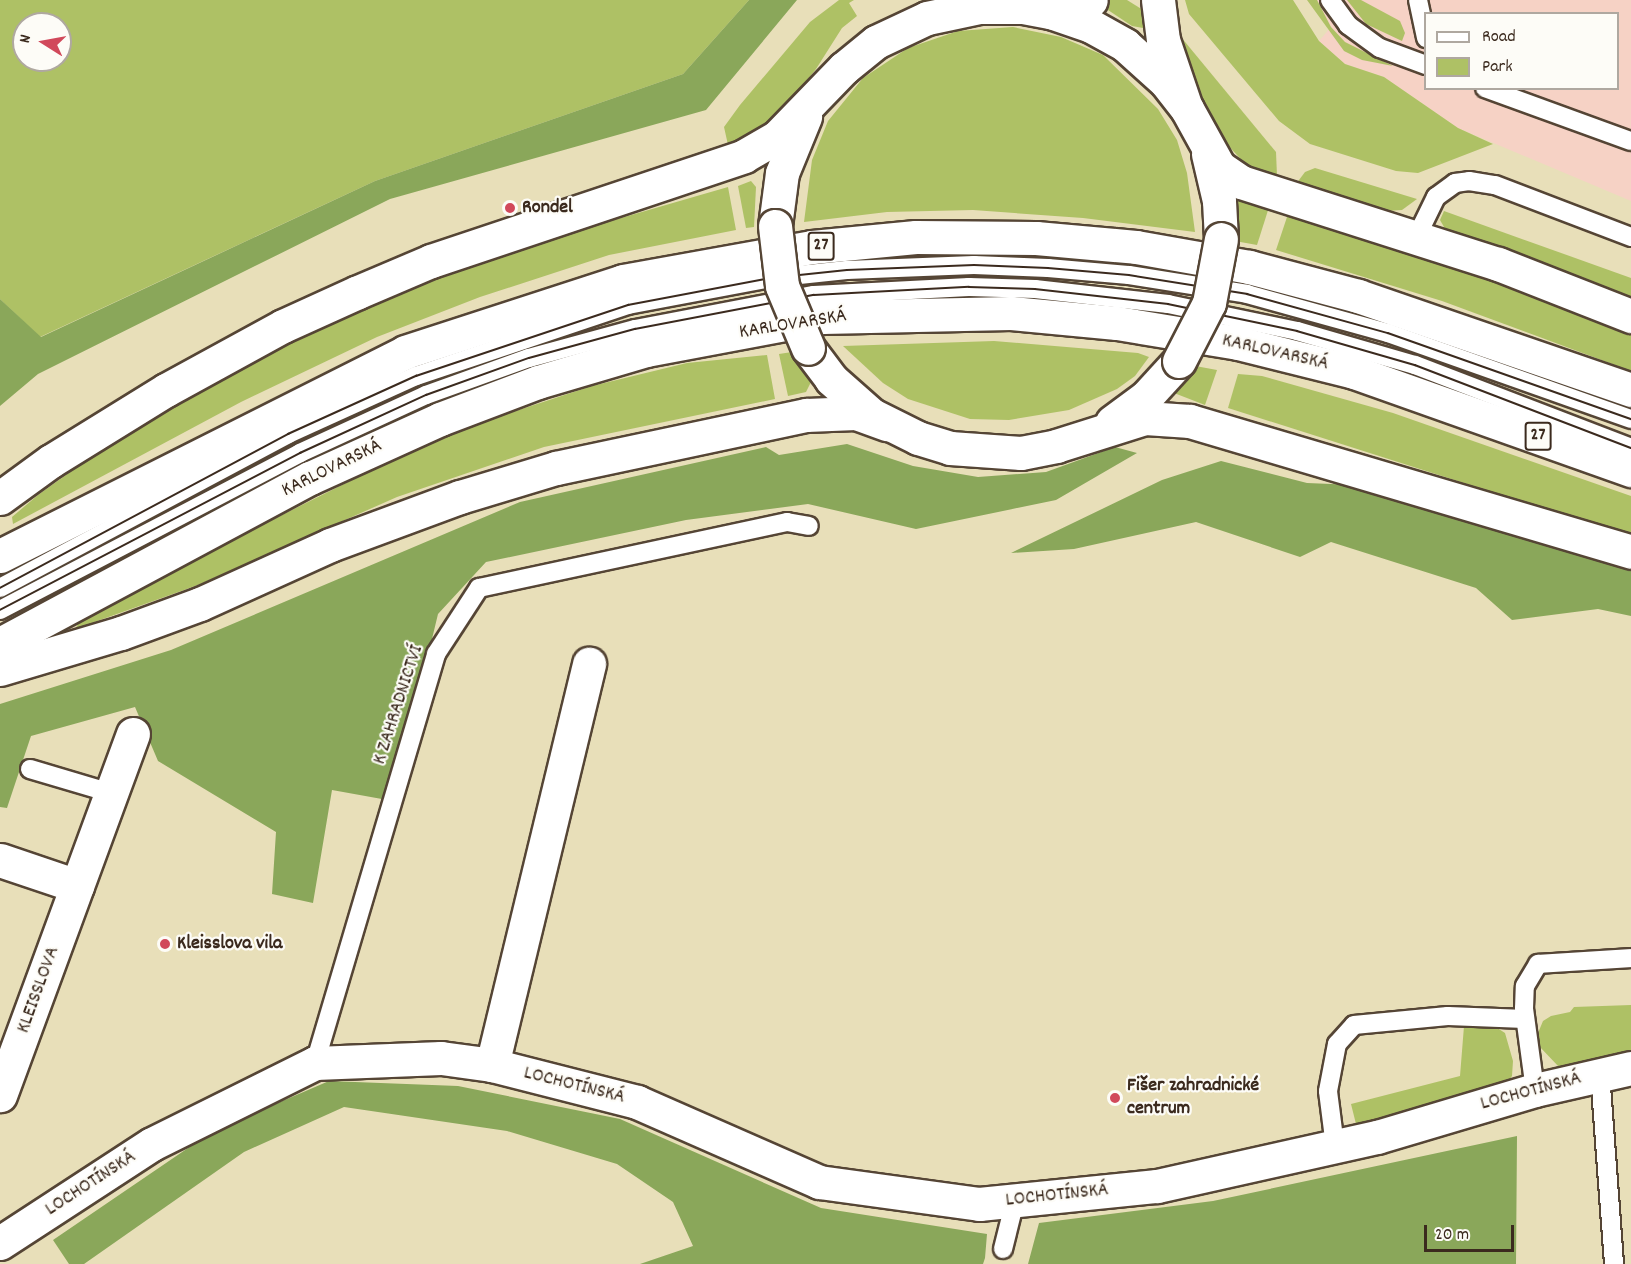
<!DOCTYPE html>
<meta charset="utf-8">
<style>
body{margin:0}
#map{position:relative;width:1631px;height:1264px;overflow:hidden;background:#e8dfb9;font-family:Dekko,sans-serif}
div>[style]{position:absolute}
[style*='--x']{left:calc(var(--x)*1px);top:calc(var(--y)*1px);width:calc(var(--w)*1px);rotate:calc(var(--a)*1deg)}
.built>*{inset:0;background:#f6d2c5}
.green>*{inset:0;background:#aec165}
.forest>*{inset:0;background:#8aa75a}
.roads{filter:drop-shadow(2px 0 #554535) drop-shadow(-2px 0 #554535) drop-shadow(0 2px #554535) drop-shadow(0 -2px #554535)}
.service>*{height:18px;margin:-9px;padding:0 9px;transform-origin:9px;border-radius:9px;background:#fff}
.minor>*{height:33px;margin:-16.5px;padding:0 16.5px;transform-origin:16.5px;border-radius:16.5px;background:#fff}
.tertiary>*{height:33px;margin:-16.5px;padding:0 16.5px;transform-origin:16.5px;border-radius:16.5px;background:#fff}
.primary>*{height:33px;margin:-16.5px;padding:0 16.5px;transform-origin:16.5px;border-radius:16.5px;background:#fff}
.tram>*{height:1.5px;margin:-0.75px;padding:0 0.75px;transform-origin:0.75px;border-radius:0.75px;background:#3b2a1e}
.bridges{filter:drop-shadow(2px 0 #554535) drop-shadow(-2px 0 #554535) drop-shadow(0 2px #554535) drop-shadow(0 -2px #554535)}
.primary-bridge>*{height:33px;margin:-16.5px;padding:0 16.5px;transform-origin:16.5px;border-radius:16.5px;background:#fff}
.dots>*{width:16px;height:16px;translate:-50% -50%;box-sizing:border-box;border:3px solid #fdfcf7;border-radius:50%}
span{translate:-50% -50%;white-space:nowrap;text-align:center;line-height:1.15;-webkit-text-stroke:4.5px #fdfcf7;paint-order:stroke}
.shield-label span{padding:2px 4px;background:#fdfcf7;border:2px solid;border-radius:4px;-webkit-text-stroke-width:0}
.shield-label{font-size:18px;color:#3b2a1e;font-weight:700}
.poi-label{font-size:20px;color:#3b2a1e;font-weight:700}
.left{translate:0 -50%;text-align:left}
.street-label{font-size:20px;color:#3b2a1e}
.legend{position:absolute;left:1424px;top:12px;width:195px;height:78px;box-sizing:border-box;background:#fdfcf7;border:2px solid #afa8a0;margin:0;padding:8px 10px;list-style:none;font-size:18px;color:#3b2a1e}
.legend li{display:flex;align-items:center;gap:12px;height:30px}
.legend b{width:30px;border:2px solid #afa8a0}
.north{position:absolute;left:12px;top:12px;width:60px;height:60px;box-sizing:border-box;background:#fdfcf7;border:2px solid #afa8a0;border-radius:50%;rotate:281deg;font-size:16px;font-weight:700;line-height:24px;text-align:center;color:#3b2a1e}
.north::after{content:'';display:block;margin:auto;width:21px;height:27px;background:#d1495b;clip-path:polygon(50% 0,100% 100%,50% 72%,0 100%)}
.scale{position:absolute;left:1424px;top:1225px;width:90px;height:27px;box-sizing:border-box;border:3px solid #3b2a1e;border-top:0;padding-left:8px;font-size:18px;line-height:21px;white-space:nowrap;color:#3b2a1e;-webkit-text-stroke:4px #fdfcf7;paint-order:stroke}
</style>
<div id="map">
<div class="built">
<div style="clip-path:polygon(evenodd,1317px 0,1631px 0,1631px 201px,1458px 128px,1384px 77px,1345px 64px,1319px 41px,1331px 27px,1317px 0,1426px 14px,1618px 14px,1618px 88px,1426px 88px,1426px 14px)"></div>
</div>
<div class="green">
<div style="clip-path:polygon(evenodd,0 0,749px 0,683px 74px,375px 181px,40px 337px,0 299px,0 0,24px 24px,60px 24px,60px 60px,24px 60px,24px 24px)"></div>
<div style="clip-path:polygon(839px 0,854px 0,849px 3px,857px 16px,842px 28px,816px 69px,779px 115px,748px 139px,728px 145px,724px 127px,740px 105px,810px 22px)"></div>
<div style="clip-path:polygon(1108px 0,1127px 0,1143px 10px,1143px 28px,1132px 26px,1105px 8px)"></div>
<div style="clip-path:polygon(1185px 0,1293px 0,1319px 41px,1345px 64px,1384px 77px,1458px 128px,1493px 144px,1418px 173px,1396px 171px,1310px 144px,1279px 121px,1189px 14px)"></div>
<div style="clip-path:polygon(1307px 0,1317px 0,1331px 27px,1345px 42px,1393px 66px,1362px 60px,1344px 51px)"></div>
<div style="clip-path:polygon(1347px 0,1361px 0,1400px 21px,1405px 33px,1402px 41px,1366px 24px)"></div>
<div style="clip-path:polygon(1013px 27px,1061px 37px,1103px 55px,1158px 109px,1177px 140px,1187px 173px,1195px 232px,1083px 218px,973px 210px,887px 212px,804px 222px,812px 160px,828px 121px,863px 78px,908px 48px,958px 31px)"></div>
<div style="clip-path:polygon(1176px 31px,1276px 152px,1277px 176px,1248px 167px,1225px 142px,1196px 87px)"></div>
<div style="clip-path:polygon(1315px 168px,1417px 199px,1402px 210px,1386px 211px,1296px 184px,1305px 172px)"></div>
<div style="clip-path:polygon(751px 181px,756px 187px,754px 227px,746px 228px,738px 186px)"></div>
<div style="clip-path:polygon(728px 187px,736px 230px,609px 255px,480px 297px,377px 337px,241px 402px,13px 524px,12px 517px,38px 495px,123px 434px,204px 384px,294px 339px,400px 290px,521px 247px)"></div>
<div style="clip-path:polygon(1241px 197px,1270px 204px,1257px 245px,1235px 241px,1236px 204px)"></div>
<div style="clip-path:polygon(1289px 211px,1420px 250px,1631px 328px,1631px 371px,1442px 301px,1276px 250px)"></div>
<div style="clip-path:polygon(1444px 211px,1631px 278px,1631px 299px,1448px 234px,1440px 220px)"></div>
<div style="clip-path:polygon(994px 341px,1138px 353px,1149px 357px,1135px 376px,1117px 389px,1069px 410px,1009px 420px,970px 419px,908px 399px,883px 383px,843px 346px)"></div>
<div style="clip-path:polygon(792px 352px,811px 382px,806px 392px,788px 396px,779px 354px)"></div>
<div style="clip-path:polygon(767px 355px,775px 399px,544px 447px,397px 497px,198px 585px,75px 629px,83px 617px,240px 536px,396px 458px,488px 420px,592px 386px,687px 363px)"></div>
<div style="clip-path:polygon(1190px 365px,1217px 370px,1205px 405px,1174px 393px)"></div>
<div style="clip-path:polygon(1238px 374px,1262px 376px,1393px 413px,1631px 496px,1631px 536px,1228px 408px)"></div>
<div style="clip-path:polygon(1631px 1005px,1631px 1059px,1574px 1069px,1559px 1067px,1539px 1046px,1538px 1033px,1543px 1021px,1551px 1016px,1570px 1012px,1574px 1007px)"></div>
<div style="clip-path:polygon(1491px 1024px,1505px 1033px,1513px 1061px,1512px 1076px,1504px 1087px,1361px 1128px,1356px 1124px,1351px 1104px,1460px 1076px,1464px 1026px)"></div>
</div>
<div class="forest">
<div style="clip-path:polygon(749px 0,797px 0,706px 110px,390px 199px,38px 374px,0 406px,0 299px,41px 337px,375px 181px,683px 74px)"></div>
<div style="clip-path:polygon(847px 444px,913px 466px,978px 477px,1046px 472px,1115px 447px,1137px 453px,1056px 500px,916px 529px,808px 504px,686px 520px,486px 562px,438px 614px,393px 801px,332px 790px,313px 903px,272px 894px,276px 832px,158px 761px,135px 707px,31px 736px,7px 808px,0 807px,0 704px,171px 650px,520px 502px,766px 447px,779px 455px)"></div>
<div style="clip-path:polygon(1221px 461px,1307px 483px,1355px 485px,1631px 568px,1631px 616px,1598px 609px,1512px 620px,1476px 588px,1331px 542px,1300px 557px,1196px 522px,1074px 549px,1011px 553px,1162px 480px)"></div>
<div style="clip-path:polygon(329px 1081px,458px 1086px,620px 1119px,821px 1208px,987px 1234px,985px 1258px,983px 1264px,640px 1264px,693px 1246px,673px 1202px,617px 1164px,507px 1131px,344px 1107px,244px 1152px,84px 1264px,69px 1264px,53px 1240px,213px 1131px)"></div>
<div style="clip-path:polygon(1517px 1136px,1516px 1264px,1028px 1264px,1039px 1223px,1213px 1201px)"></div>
</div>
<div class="roads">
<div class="service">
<div style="--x:1330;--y:0;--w:31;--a:54"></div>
<div style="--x:1348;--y:25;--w:39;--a:36"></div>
<div style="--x:1380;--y:48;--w:49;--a:20.3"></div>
<div style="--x:1418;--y:0;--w:39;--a:78"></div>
<div style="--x:1485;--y:88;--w:155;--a:20"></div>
<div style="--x:1416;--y:238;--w:46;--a:-64"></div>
<div style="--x:1436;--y:197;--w:24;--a:-36"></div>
<div style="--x:1455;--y:183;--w:14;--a:-8"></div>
<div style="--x:1469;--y:181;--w:26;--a:9"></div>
<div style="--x:1495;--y:185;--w:146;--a:20.9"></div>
<div style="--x:0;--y:588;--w:327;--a:-28.1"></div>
<div style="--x:288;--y:434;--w:141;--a:-24.4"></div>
<div style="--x:416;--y:376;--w:224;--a:-18.5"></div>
<div style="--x:628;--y:305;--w:146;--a:-10.7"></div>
<div style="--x:771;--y:278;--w:76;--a:-6"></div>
<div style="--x:847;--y:270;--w:127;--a:-2.3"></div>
<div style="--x:974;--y:265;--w:74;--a:2.3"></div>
<div style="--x:1048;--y:268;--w:81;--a:4.9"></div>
<div style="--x:1129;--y:275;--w:120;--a:9.1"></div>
<div style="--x:1247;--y:294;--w:146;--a:15.5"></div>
<div style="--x:1388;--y:333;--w:258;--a:19.5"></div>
<div style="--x:0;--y:610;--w:339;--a:-27.6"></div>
<div style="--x:300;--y:453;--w:139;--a:-24.7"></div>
<div style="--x:426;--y:395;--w:109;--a:-19.8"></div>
<div style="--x:529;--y:358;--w:110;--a:-15.3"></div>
<div style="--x:635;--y:329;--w:182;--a:-10.8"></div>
<div style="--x:814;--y:295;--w:155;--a:-3"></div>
<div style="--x:969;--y:287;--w:66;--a:1.7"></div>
<div style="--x:1035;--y:289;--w:134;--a:6.4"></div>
<div style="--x:1168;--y:304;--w:132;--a:11.8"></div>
<div style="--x:1297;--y:331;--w:123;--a:16.1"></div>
<div style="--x:1415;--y:365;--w:231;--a:21"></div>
<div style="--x:30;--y:769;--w:84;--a:16.5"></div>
<div style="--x:315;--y:1063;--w:427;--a:-73.5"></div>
<div style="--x:436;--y:654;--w:79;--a:-56.9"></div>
<div style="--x:479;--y:588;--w:315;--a:-12.1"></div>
<div style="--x:787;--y:522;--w:22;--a:10"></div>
<div style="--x:1600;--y:1073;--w:192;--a:85.8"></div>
<div style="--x:1535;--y:1090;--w:82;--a:-97.7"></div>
<div style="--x:1524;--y:1009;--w:23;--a:-88"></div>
<div style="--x:1525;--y:986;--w:26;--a:-59"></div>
<div style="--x:1538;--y:964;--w:93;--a:-3.7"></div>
<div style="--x:1335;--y:1146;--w:55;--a:-97.3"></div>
<div style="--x:1328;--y:1091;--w:48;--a:-79.2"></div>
<div style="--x:1337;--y:1044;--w:25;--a:-48"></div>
<div style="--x:1354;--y:1025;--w:94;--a:-5.5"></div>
<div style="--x:1448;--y:1016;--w:77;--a:2.2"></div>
<div style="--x:1003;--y:1249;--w:49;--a:-76"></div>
</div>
<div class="minor">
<div style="--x:0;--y:860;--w:81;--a:18.7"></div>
<div style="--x:77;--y:886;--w:223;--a:110.2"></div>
<div style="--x:77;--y:886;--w:162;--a:-69.8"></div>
<div style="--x:492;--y:1065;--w:413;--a:-76.4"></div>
<div style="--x:0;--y:1243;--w:181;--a:-33.1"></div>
<div style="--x:152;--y:1144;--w:182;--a:-26.4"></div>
<div style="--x:315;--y:1063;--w:126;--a:-2.3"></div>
<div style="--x:441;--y:1058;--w:51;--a:7.8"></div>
<div style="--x:492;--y:1065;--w:150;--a:14.3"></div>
<div style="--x:637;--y:1102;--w:199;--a:23.7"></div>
<div style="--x:819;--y:1182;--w:162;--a:7.8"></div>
<div style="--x:979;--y:1204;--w:179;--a:-5.8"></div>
<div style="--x:1157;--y:1186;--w:225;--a:-12.6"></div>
<div style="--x:1377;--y:1137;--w:165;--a:-16.6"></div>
<div style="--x:1535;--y:1090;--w:98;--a:-12.9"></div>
</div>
<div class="tertiary">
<div style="--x:1158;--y:0;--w:40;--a:82.9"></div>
<div style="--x:1163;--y:40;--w:69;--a:71.3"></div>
<div style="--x:1037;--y:9;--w:25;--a:0"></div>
<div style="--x:1062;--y:9;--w:30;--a:-17"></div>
</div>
<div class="primary">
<div style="--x:1208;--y:154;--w:48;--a:76.8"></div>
<div style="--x:1219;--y:201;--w:38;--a:87"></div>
<div style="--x:775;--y:226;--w:53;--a:-82.5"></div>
<div style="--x:782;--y:173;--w:61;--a:-67.7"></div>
<div style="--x:808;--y:348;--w:39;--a:53"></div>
<div style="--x:831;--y:379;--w:55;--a:41.3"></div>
<div style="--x:872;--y:415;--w:51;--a:26.6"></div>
<div style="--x:918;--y:438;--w:34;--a:17"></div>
<div style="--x:950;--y:448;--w:71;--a:4"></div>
<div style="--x:1021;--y:453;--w:36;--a:-11"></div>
<div style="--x:1056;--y:446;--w:93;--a:-17.5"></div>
<div style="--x:1145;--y:418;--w:45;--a:3.8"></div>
<div style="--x:1190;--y:421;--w:460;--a:16.5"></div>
<div style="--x:1112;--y:422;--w:42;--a:-36.3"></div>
<div style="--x:1146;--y:397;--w:49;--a:-47.5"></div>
<div style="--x:0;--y:498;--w:63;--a:-36"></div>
<div style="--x:51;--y:461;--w:135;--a:-31.7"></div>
<div style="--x:166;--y:390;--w:133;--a:-28.7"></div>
<div style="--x:283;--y:326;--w:82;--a:-24.4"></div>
<div style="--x:358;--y:292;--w:79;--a:-23"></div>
<div style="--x:431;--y:261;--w:330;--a:-18.5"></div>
<div style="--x:744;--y:156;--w:39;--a:-30"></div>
<div style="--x:778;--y:136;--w:95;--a:-45.9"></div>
<div style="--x:844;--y:68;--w:41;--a:-39.1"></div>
<div style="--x:876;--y:42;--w:56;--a:-25.2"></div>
<div style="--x:927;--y:18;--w:53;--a:-11.9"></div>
<div style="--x:979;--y:7;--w:44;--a:0"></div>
<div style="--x:1023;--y:7;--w:31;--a:11"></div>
<div style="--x:1053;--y:13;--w:40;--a:18.9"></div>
<div style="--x:1091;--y:26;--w:39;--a:29"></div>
<div style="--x:1125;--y:45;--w:55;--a:42.1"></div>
<div style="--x:1166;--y:82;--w:34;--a:52"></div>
<div style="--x:1187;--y:109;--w:66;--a:61.1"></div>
<div style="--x:1219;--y:167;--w:27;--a:34"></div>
<div style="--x:1241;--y:182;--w:270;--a:17.7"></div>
<div style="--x:1498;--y:264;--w:143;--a:21.4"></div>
<div style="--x:0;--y:556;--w:453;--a:-26.7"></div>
<div style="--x:405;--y:352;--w:229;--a:-18"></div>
<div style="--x:623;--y:281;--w:192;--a:-10.2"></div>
<div style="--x:812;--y:247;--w:104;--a:-5.5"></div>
<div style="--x:916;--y:237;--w:120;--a:0.5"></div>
<div style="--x:1036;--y:238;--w:100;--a:5.1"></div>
<div style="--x:1136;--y:247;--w:115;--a:10"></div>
<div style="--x:1249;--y:267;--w:113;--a:14.9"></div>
<div style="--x:1358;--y:296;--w:289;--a:19"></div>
<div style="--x:0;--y:644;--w:352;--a:-28.2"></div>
<div style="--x:310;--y:478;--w:143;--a:-24.4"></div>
<div style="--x:440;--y:419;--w:105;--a:-20.7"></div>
<div style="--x:538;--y:382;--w:113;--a:-16.5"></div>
<div style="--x:646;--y:350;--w:179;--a:-10.6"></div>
<div style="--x:822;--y:317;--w:189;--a:-1.2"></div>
<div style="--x:1011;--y:313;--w:106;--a:5.4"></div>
<div style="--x:1117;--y:323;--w:123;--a:9.4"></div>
<div style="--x:1238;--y:343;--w:120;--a:14"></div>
<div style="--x:1354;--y:372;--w:294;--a:19.5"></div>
<div style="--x:0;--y:669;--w:126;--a:-16.6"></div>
<div style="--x:121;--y:633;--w:84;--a:-20.2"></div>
<div style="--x:200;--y:604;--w:143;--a:-24.4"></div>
<div style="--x:330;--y:545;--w:139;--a:-20.3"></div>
<div style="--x:460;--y:497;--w:100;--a:-16.8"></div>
<div style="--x:556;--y:468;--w:256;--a:-12"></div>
<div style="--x:806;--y:415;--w:50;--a:-2.3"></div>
<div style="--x:856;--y:413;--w:33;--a:20"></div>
</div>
</div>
<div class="tram">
<div style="--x:0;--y:588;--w:327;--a:-28.1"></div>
<div style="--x:288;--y:434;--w:141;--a:-24.4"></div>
<div style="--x:416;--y:376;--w:224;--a:-18.5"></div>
<div style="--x:628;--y:305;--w:146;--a:-10.7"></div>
<div style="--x:771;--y:278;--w:76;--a:-6"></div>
<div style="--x:847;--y:270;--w:127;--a:-2.3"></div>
<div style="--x:974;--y:265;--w:74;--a:2.3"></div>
<div style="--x:1048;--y:268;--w:81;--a:4.9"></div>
<div style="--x:1129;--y:275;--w:120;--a:9.1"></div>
<div style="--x:1247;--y:294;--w:146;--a:15.5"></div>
<div style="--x:1388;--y:333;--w:258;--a:19.5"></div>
<div style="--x:0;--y:610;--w:339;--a:-27.6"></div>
<div style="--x:300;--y:453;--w:139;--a:-24.7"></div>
<div style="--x:426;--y:395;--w:109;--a:-19.8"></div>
<div style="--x:529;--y:358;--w:110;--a:-15.3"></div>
<div style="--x:635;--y:329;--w:182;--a:-10.8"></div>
<div style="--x:814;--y:295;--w:155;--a:-3"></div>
<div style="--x:969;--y:287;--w:66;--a:1.7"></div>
<div style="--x:1035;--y:289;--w:134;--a:6.4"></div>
<div style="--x:1168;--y:304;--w:132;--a:11.8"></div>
<div style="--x:1297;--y:331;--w:123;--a:16.1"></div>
<div style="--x:1415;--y:365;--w:231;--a:21"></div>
</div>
<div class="bridges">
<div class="primary-bridge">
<div style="--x:775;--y:226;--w:60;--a:83.3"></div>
<div style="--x:782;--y:286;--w:67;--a:67.2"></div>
<div style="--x:1179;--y:361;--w:65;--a:-62.7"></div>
<div style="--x:1209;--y:303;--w:65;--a:-79.4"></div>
</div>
</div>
<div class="dots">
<div style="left:510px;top:208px;background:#d1495b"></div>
<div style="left:165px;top:944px;background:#d1495b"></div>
<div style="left:1115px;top:1098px;background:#d1495b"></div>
</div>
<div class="shield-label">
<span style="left:821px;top:246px">27</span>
<span style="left:1538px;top:436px">27</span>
</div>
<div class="poi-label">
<span class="left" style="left:522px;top:208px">Rondel</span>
<span class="left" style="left:177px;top:944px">Kleisslova vila</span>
<span class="left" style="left:1127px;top:1098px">Fišer zahradnické<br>centrum</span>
</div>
<div class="street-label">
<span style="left:793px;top:325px;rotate:-9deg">KARLOVARSKÁ</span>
<span style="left:1275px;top:353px;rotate:13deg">KARLOVARSKÁ</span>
<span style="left:332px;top:469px;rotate:-26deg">KARLOVARSKÁ</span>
<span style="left:399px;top:705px;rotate:-72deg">K ZAHRADNICTVÍ</span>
<span style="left:39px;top:990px;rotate:-70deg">KLEISSLOVA</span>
<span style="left:574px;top:1086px;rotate:14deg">LOCHOTÍNSKÁ</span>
<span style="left:1531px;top:1092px;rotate:-15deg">LOCHOTÍNSKÁ</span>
<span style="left:91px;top:1184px;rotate:-33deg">LOCHOTÍNSKÁ</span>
<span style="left:1057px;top:1196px;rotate:-6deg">LOCHOTÍNSKÁ</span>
</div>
<ul class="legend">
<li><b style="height:8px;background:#fff"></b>Road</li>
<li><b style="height:16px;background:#aec165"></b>Park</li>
</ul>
<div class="north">N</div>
<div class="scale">20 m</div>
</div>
